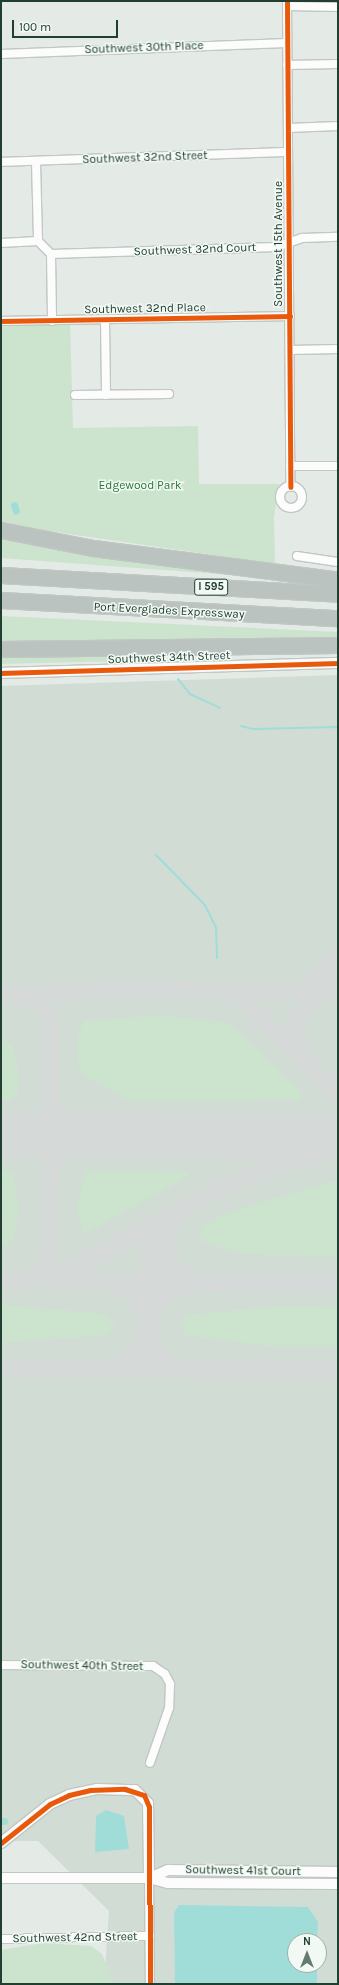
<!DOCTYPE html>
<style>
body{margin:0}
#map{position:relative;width:339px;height:1985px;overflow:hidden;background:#e4eae6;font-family:Karla,sans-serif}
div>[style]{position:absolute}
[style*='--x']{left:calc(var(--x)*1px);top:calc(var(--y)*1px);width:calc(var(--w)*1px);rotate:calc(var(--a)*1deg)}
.built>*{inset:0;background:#d1dcd5}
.green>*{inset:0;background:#cce4ce}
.water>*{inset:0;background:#a1ddd8}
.stream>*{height:2px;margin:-1px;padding:0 1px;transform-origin:1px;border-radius:1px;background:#a1ddd8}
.canal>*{height:7px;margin:-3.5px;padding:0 3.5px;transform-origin:3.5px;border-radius:3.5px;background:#a1ddd8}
.taxiway>*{height:19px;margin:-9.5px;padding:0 9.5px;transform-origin:9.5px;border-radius:9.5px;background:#d5dad8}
.runway>*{height:48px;margin:-24px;padding:0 24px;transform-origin:24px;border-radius:24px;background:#d5dad8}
.roads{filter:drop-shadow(1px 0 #c1c7c3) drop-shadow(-1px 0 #c1c7c3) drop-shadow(0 1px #c1c7c3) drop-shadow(0 -1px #c1c7c3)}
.minor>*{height:8px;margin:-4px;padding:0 4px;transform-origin:4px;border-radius:4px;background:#fbfcfb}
.minor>.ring{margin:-4px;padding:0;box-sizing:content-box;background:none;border:8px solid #fbfcfb;border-radius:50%}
.tertiary>*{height:10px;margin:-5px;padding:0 5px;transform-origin:5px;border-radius:5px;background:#fbfcfb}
.motorway>*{height:15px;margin:-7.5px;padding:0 7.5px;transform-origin:7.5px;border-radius:7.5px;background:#bac3bf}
.cycleway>*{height:5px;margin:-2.5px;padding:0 2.5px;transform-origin:2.5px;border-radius:2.5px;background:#e8590c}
span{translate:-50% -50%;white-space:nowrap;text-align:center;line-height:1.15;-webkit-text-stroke:3px #f2f9f4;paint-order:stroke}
.shield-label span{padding:1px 3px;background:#f2f9f4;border:1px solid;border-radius:3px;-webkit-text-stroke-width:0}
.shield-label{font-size:11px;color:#203f30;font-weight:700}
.street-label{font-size:12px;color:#203f30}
.park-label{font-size:12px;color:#277935}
.frame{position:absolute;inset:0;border:2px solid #203f30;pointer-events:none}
.north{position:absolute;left:287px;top:1933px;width:40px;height:40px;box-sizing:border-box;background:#f2f9f4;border:1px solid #9eafa6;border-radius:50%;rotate:0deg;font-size:11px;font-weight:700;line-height:16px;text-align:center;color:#203f30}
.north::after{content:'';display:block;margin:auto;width:14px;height:18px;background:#657b70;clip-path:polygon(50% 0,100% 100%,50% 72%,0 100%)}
.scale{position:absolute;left:12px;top:20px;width:106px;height:18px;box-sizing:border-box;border:2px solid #203f30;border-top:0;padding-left:5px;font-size:12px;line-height:14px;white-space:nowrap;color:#203f30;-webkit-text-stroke:3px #f2f9f4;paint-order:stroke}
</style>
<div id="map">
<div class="built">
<div style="clip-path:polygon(evenodd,338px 675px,338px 1984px,104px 1984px,109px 1911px,38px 1841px,1px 1841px,1px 686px,338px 675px,295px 1941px,319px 1941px,319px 1965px,295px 1965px,295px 1941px)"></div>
</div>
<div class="green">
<div style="clip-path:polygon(70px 320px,73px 428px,198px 426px,199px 484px,279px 484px,274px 518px,275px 564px,1px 524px,1px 321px)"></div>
<div style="clip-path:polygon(1px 538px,105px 558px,245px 576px,1px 558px)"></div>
<div style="clip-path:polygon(1px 616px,338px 632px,338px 640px,1px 643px)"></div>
<div style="clip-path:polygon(1px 657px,154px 657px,155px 660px,1px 664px)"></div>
<div style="clip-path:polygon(158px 1015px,224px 1022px,233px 1026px,299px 1090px,302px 1100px,131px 1101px,85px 1077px,77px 1062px,77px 1035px,85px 1021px)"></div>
<div style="clip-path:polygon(1px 1038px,13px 1047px,19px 1075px,18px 1092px,12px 1100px,1px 1100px)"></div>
<div style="clip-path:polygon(1px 1170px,13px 1175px,19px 1210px,13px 1240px,1px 1248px)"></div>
<div style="clip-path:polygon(86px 1171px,187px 1172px,189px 1176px,83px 1235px,77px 1204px)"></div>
<div style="clip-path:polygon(338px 1180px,338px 1257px,241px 1254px,199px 1240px,205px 1224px,237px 1209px)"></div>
<div style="clip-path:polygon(1px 1305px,105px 1314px,115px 1325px,108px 1335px,1px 1343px)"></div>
<div style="clip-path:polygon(280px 1306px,338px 1307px,338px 1347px,276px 1347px,190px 1336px,184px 1334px,180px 1325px,185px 1317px,196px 1314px)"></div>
<div style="clip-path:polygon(42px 1943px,91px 1946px,102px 1954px,114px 1984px,1px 1984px,1px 1950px)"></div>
</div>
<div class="water">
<div style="clip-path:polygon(106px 1810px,124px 1816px,129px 1849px,95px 1852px,96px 1816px)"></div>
<div style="clip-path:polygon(179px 1905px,308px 1907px,318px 1922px,317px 1941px,295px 1941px,295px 1965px,317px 1965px,317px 1984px,175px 1984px,174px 1913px)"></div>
</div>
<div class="stream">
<div style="--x:178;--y:679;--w:19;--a:51"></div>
<div style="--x:190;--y:694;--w:33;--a:25"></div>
<div style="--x:241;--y:726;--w:12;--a:14"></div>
<div style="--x:253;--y:729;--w:85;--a:-1.3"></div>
<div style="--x:156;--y:855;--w:70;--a:45.6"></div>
<div style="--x:205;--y:905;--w:25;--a:64"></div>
<div style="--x:216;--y:928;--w:30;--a:88"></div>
</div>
<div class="canal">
<div style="--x:14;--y:505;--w:6;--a:72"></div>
<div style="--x:1;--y:1821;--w:3;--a:0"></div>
</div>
<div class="taxiway">
<div style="--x:297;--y:990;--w:16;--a:-22"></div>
<div style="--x:312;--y:984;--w:36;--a:-44"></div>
<div style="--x:227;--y:991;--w:17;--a:31"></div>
<div style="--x:242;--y:1000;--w:136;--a:45"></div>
<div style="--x:1;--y:996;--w:115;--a:-4"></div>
<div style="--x:116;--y:988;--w:222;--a:0.8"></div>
<div style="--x:301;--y:1058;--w:20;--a:-108"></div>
<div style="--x:295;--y:1039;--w:24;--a:-81"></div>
<div style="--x:299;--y:1015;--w:16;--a:-52"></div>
<div style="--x:309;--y:1002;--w:22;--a:-27"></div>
<div style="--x:50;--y:1105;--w:25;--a:63"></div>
<div style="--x:61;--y:1127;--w:25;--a:21"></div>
<div style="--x:7;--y:1135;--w:29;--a:12"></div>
<div style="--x:35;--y:1141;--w:12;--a:42"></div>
<div style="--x:44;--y:1149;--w:16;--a:68"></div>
<div style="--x:50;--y:1164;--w:90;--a:90.6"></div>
<div style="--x:49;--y:1254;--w:21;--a:118"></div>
<div style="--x:39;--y:1273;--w:13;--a:153"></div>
<div style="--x:12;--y:1135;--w:27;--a:-17"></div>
<div style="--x:38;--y:1127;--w:25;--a:-61"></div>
<div style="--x:50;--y:1105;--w:87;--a:-90"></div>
<div style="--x:50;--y:1018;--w:16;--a:-117"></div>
<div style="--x:43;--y:1004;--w:23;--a:-151"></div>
<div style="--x:50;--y:1164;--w:14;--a:-69"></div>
<div style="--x:55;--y:1151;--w:13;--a:-45"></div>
<div style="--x:64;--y:1142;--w:21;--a:-17"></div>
<div style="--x:172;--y:1217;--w:24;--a:109"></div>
<div style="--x:164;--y:1240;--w:19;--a:78"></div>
<div style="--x:168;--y:1259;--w:21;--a:51"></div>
<div style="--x:181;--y:1275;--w:17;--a:24"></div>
<div style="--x:7;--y:1281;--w:60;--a:-9.6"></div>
<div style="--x:66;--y:1271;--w:183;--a:-28.4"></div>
<div style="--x:227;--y:1184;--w:57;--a:-20.7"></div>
<div style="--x:280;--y:1164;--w:60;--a:-15.4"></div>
<div style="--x:51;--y:1281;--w:287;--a:0.4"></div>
<div style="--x:114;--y:1283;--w:31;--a:32"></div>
<div style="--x:140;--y:1299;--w:27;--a:73"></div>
<div style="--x:148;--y:1325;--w:28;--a:108"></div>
<div style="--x:139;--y:1352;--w:29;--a:146"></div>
<div style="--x:148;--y:1294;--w:53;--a:-87.8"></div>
<div style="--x:150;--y:1241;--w:23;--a:-59"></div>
<div style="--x:1;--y:1368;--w:337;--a:0.3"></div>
<div style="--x:182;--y:1368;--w:18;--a:-158"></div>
<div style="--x:165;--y:1361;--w:15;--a:-132"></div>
<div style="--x:155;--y:1350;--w:26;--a:-106"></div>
<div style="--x:148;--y:1325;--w:27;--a:-70"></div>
<div style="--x:157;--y:1300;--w:31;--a:-32"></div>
</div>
<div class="runway">
<div style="--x:1;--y:1135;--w:337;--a:0.3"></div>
</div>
<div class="roads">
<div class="minor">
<div style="--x:287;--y:1;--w:486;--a:89.6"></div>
<div style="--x:287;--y:6;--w:51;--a:1.1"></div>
<div style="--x:1;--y:54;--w:286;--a:-2.2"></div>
<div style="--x:287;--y:65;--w:51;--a:-1.1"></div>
<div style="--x:288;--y:128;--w:50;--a:-2.3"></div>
<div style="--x:1;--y:162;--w:287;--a:-2"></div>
<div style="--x:36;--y:162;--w:79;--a:88.5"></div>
<div style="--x:38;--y:241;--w:18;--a:45"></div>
<div style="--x:51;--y:254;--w:67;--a:89.1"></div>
<div style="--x:1;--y:243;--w:37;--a:-3"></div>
<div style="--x:51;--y:254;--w:225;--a:-1.8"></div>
<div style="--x:276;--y:247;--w:28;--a:-19"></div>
<div style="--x:302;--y:238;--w:36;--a:-2"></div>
<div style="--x:105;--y:320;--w:75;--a:89.2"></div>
<div style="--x:1;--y:321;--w:289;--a:-1"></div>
<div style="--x:290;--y:350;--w:48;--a:-1.2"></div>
<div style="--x:75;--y:395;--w:94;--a:-0.6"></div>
<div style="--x:290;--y:466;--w:48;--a:0"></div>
<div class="ring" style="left:280px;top:486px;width:14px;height:14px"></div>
<div style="--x:297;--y:556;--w:41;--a:8.3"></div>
<div style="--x:1;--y:1665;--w:152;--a:0.4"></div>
<div style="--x:153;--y:1666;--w:14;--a:34"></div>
<div style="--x:165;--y:1674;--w:11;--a:63"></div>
<div style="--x:170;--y:1684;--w:24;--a:92"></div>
<div style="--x:169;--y:1708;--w:58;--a:109.1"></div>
<div style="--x:149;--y:1878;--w:106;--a:89.5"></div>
<div style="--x:1;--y:1939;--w:149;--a:-1.2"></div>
</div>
<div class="tertiary">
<div style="--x:1;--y:673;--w:337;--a:-1.7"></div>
<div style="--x:1;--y:1843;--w:63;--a:-38.5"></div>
<div style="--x:50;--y:1804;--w:21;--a:-25"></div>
<div style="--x:69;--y:1795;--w:29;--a:-12"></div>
<div style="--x:97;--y:1789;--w:38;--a:2"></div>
<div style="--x:135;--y:1790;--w:18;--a:45"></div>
<div style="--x:148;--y:1803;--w:75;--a:89.2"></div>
<div style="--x:1;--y:1878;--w:148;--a:0"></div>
<div style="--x:149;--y:1878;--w:20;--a:15"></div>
<div style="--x:168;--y:1883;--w:170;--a:0.3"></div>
<div style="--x:149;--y:1878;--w:21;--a:-23"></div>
<div style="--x:168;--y:1870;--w:170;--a:0.7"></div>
</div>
<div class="motorway">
<div style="--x:1;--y:530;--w:94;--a:11.1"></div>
<div style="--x:93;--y:548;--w:247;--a:7.4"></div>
<div style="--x:1;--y:575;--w:338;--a:3.2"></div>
<div style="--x:1;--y:600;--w:337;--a:3.1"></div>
<div style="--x:1;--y:649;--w:337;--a:-0.7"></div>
</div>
</div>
<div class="cycleway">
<div style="--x:287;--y:1;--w:486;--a:89.6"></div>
<div style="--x:1;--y:321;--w:289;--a:-1"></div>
<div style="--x:1;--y:673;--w:337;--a:-1.7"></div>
<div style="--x:1;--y:1843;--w:63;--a:-38.5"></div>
<div style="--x:50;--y:1804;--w:21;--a:-25"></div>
<div style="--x:69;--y:1795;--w:22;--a:-13"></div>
<div style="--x:90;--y:1790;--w:35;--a:-2"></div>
<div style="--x:125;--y:1789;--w:20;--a:18"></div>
<div style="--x:144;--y:1795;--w:13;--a:67"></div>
<div style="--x:149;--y:1807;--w:177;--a:89.7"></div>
</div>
<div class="shield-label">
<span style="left:211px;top:587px">I 595</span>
</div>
<div class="street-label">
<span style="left:144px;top:48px;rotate:-2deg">Southwest 30th Place</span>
<span style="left:145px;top:158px;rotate:-2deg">Southwest 32nd Street</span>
<span style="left:279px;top:244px;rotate:-90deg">Southwest 15th Avenue</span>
<span style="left:195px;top:250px;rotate:-2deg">Southwest 32nd Court</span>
<span style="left:145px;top:309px;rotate:-1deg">Southwest 32nd Place</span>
<span style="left:169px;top:611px;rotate:3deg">Port Everglades Expressway</span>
<span style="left:169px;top:658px;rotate:-2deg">Southwest 34th Street</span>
<span style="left:82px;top:1666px;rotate:1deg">Southwest 40th Street</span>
<span style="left:243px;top:1871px;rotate:1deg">Southwest 41st Court</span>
<span style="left:75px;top:1938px;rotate:-1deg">Southwest 42nd Street</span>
</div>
<div class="park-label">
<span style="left:140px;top:486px">Edgewood Park</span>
</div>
<div class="frame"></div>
<div class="north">N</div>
<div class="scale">100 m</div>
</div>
